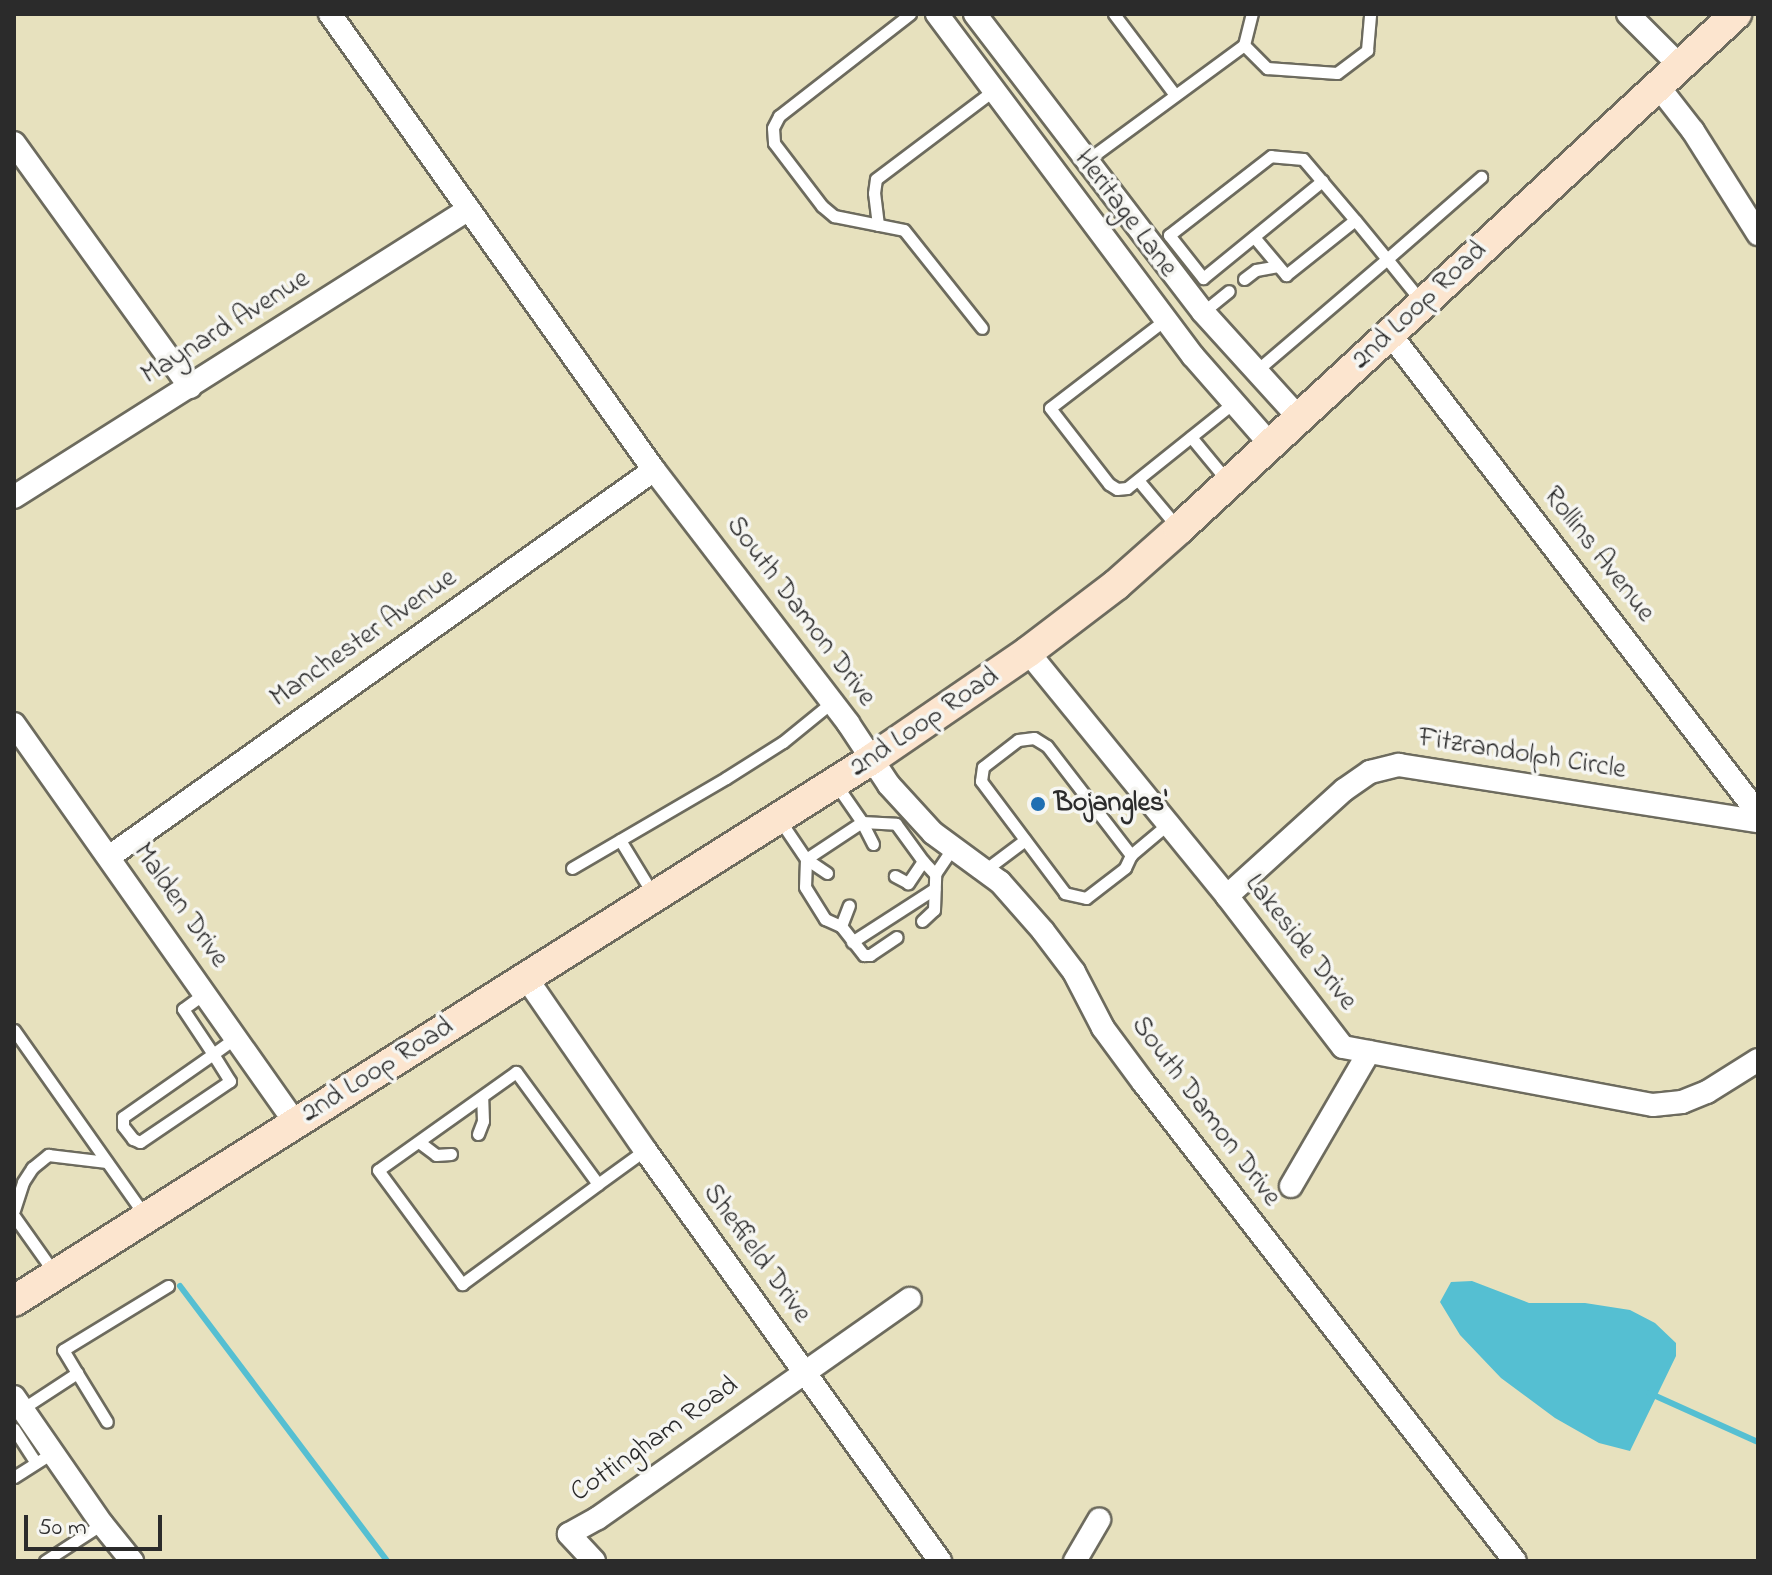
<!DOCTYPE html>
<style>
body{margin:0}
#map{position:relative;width:1772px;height:1575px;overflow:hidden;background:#e7e1be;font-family:"Indie Flower",sans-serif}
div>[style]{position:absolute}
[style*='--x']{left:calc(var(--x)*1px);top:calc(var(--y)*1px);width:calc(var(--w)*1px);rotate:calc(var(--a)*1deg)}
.water>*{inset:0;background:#55bfd2}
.stream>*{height:6px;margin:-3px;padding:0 3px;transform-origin:3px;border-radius:3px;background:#55bfd2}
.roads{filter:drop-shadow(2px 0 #6d6b5e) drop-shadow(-2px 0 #6d6b5e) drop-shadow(0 2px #6d6b5e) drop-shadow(0 -2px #6d6b5e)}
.service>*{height:11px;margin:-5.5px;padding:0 5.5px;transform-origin:5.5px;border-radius:5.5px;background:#fff}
.minor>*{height:22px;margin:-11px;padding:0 11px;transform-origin:11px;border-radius:11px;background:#fff}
.secondary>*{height:30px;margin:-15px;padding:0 15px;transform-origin:15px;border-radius:15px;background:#fce5cf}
.dots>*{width:22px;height:22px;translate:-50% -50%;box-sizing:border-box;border:4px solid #f6f6f2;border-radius:50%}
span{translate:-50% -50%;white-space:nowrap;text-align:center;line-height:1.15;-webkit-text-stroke:7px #f6f6f2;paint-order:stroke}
.street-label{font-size:28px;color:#2b2b2b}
.poi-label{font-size:28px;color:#2b2b2b;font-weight:700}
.left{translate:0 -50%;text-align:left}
.frame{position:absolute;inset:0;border:16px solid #2b2b2b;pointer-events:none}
.scale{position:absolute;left:24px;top:1515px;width:138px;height:36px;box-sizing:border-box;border:4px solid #2b2b2b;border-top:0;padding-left:10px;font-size:24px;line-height:28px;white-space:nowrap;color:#2b2b2b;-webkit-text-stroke:6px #f6f6f2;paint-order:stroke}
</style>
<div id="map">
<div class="water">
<div style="clip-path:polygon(1472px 1281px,1529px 1303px,1585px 1303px,1630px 1310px,1655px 1323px,1676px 1343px,1676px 1356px,1630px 1451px,1599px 1443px,1555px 1418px,1501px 1378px,1460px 1335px,1440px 1302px,1451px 1282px)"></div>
</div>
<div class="stream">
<div style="--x:180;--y:1286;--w:344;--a:53"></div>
<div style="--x:1649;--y:1393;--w:120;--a:24.2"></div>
</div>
<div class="roads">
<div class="service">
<div style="--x:910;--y:14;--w:166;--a:142.1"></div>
<div style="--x:779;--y:116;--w:13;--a:117"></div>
<div style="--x:773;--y:128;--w:15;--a:86"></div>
<div style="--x:774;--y:143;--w:79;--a:52.7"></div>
<div style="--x:822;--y:206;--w:16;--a:40"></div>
<div style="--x:834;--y:216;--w:71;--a:11.3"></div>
<div style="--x:904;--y:230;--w:125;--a:51.5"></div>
<div style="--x:1114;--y:14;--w:101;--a:53"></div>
<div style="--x:1244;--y:45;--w:33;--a:45"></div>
<div style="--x:1267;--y:68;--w:70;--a:4.1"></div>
<div style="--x:1337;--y:73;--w:38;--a:-37"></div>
<div style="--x:1367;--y:50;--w:36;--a:-85"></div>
<div style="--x:1086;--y:161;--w:196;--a:-36.3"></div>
<div style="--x:1244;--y:45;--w:32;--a:-76"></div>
<div style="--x:878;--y:225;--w:32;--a:-97"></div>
<div style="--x:874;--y:193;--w:14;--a:-82"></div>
<div style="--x:876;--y:179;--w:148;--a:-37"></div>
<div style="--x:1254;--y:237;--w:50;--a:49.9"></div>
<div style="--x:1286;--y:275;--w:88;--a:-38.6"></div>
<div style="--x:1244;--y:279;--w:15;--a:-37"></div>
<div style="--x:1256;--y:270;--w:22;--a:-10"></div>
<div style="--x:1421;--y:301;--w:54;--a:-129"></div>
<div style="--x:1387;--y:259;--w:125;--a:-41.1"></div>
<div style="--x:1203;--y:312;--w:33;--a:-39"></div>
<div style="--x:1166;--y:319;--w:146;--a:142.5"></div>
<div style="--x:1050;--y:408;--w:96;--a:52.2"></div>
<div style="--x:1109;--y:484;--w:9;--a:32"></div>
<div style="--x:1117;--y:489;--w:10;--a:-6"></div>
<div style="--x:1127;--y:488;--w:136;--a:-38.7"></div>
<div style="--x:1256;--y:371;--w:172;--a:-40.5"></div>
<div style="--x:1387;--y:259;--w:50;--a:-129.4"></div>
<div style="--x:1355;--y:220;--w:80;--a:-130.4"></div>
<div style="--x:1303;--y:159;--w:32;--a:-175"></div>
<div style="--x:1271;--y:156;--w:129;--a:142.2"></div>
<div style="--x:1169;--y:235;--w:55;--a:51.7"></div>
<div style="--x:1203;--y:278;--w:154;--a:-39.2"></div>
<div style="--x:1191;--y:437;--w:60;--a:50.4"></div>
<div style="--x:1138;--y:480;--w:64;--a:50.1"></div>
<div style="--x:779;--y:819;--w:48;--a:56"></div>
<div style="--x:806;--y:859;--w:28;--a:92"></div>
<div style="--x:805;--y:887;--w:38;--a:58"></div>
<div style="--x:825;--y:919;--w:17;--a:24"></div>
<div style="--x:841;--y:926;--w:22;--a:-69"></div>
<div style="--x:620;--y:840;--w:63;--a:58.6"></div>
<div style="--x:873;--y:844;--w:25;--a:-117"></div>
<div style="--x:862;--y:822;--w:34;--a:3"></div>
<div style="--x:896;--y:824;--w:46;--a:53.9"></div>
<div style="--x:923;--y:861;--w:27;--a:124"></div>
<div style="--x:908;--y:883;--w:15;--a:-152"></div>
<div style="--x:1131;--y:855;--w:14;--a:115"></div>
<div style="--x:1125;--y:868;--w:49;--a:142.4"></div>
<div style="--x:1086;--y:898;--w:22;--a:-167"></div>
<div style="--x:1065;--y:893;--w:140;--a:-126.9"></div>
<div style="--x:981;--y:781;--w:14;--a:-82"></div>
<div style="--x:983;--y:767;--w:44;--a:-37.6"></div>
<div style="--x:1018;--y:740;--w:16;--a:-7"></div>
<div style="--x:1034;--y:738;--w:15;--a:32"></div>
<div style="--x:1047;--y:746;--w:138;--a:52.4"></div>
<div style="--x:1131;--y:855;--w:48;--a:-40"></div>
<div style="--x:923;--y:861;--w:18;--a:47"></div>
<div style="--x:935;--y:874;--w:32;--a:-56"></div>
<div style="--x:572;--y:868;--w:178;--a:-30.3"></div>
<div style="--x:726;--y:778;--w:67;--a:-32.3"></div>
<div style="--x:783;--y:742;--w:63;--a:-39.2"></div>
<div style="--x:985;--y:870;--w:50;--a:-36.9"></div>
<div style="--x:827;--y:873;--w:25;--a:-146"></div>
<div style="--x:806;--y:859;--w:67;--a:-33.5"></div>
<div style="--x:862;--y:822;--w:47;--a:-124.7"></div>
<div style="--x:922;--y:921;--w:16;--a:-43"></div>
<div style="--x:934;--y:910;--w:36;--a:-88"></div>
<div style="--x:841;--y:926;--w:37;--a:52"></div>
<div style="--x:864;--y:955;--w:6;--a:0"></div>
<div style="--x:870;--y:955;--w:32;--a:-34"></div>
<div style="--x:852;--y:942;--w:98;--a:-32.9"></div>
<div style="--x:205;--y:993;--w:27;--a:144"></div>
<div style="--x:183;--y:1009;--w:54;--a:56.3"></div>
<div style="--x:213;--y:1054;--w:32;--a:58"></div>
<div style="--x:230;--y:1081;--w:109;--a:145.9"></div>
<div style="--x:140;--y:1142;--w:8;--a:-157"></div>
<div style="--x:133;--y:1139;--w:16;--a:-128"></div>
<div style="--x:123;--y:1126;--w:9;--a:-90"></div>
<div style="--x:123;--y:1117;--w:110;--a:-35"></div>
<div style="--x:213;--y:1054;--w:29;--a:-36"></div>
<div style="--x:14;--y:1030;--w:229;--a:54.8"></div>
<div style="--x:478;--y:1134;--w:14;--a:-69"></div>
<div style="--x:483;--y:1121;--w:24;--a:-92"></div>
<div style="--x:419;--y:1142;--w:21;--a:37"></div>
<div style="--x:436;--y:1155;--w:15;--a:-4"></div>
<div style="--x:598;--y:1184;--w:139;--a:-126.2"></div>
<div style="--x:516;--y:1072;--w:169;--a:144.6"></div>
<div style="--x:378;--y:1170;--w:142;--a:53.6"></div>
<div style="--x:462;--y:1284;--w:169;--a:-36.3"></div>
<div style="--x:598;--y:1184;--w:58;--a:-35.9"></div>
<div style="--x:14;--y:1210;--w:29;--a:-72"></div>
<div style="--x:23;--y:1182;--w:17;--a:-57"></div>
<div style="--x:32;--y:1168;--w:21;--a:-39"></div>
<div style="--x:48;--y:1155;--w:59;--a:6.8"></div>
<div style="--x:14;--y:1216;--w:71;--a:54.7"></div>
<div style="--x:77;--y:1373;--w:57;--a:58.5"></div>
<div style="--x:22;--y:1409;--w:66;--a:-33.2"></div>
<div style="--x:77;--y:1373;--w:27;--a:-121"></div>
<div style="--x:63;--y:1350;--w:123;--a:-31.4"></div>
<div style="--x:14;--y:1429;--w:40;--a:57.1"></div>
<div style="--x:14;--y:1477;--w:45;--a:-32.3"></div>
<div style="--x:45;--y:1561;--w:68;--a:-33"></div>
</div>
<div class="minor">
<div style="--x:330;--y:14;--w:559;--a:54.61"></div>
<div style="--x:654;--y:470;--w:319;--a:52.5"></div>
<div style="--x:848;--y:723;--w:74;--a:56.5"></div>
<div style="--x:889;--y:785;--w:65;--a:47.5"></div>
<div style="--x:933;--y:833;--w:83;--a:36.2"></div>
<div style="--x:1000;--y:882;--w:65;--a:48.7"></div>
<div style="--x:1043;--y:931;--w:51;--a:52.9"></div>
<div style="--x:1074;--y:972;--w:63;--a:62.6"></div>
<div style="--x:1103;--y:1028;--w:67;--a:53.5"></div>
<div style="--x:1143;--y:1082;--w:606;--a:52.17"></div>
<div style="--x:937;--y:14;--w:427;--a:53.2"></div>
<div style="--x:1193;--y:356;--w:118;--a:48.8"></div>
<div style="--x:975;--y:14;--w:375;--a:52.6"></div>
<div style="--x:1203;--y:312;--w:143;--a:47.8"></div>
<div style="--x:1628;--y:14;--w:74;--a:45"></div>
<div style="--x:1658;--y:86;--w:57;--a:52.1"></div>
<div style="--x:1693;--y:131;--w:122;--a:57.7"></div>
<div style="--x:14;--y:143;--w:301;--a:54.2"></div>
<div style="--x:1390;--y:334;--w:604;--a:52.47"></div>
<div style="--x:14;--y:497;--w:538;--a:-32.33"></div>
<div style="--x:1028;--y:652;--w:315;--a:50.8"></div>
<div style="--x:1227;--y:896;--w:190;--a:52.5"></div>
<div style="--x:1343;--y:1047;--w:315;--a:10.6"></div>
<div style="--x:1653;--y:1105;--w:29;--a:-6"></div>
<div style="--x:1682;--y:1102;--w:27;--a:-22"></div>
<div style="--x:1707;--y:1092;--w:60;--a:-32.1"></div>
<div style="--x:14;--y:724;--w:488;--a:54.8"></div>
<div style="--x:109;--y:857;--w:668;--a:-35.38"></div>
<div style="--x:1227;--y:896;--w:158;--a:-42.2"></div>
<div style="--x:1344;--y:790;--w:32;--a:-35"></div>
<div style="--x:1370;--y:772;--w:30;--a:-14"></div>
<div style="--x:1399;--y:765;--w:363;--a:8.9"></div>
<div style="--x:527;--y:979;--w:208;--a:55.4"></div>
<div style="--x:645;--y:1150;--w:506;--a:54.33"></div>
<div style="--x:1291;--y:1186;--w:155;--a:-59.8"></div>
<div style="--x:14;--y:1397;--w:155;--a:55.3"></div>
<div style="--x:102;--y:1524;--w:48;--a:51"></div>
<div style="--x:594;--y:1561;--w:37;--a:-133"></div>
<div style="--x:569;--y:1534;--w:33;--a:-29"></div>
<div style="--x:598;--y:1518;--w:381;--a:-35.1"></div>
<div style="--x:1075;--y:1561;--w:48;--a:-59.7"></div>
</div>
<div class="secondary">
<div style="--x:14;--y:1301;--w:1015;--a:-32.28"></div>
<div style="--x:872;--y:759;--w:189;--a:-34.4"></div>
<div style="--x:1028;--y:652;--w:111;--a:-37.3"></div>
<div style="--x:1116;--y:585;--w:84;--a:-41.6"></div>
<div style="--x:1179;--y:529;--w:759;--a:-42.76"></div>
</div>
</div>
<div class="dots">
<div style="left:1038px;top:804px;background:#1f6fb2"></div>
</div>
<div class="street-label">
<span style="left:1125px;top:214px;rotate:53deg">Heritage Lane</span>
<span style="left:1420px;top:306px;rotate:-43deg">2nd Loop Road</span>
<span style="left:226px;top:328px;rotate:-32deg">Maynard Avenue</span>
<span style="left:1598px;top:555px;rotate:52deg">Rollins Avenue</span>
<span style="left:800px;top:612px;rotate:53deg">South Damon Drive</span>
<span style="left:364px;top:639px;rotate:-35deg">Manchester Avenue</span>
<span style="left:925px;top:723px;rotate:-34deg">2nd Loop Road</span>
<span style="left:1522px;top:755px;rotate:9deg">Fitzrandolph Circle</span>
<span style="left:180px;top:906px;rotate:55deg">Malden Drive</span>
<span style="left:1300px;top:943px;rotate:52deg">Lakeside Drive</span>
<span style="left:378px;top:1071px;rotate:-32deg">2nd Loop Road</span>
<span style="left:1205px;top:1112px;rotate:53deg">South Damon Drive</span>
<span style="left:756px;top:1254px;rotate:54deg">Sheffield Drive</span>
<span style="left:655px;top:1440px;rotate:-35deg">Cottingham Road</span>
</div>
<div class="poi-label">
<span class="left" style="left:1054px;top:804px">Bojangles'</span>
</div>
<div class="frame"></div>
<div class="scale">50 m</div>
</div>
